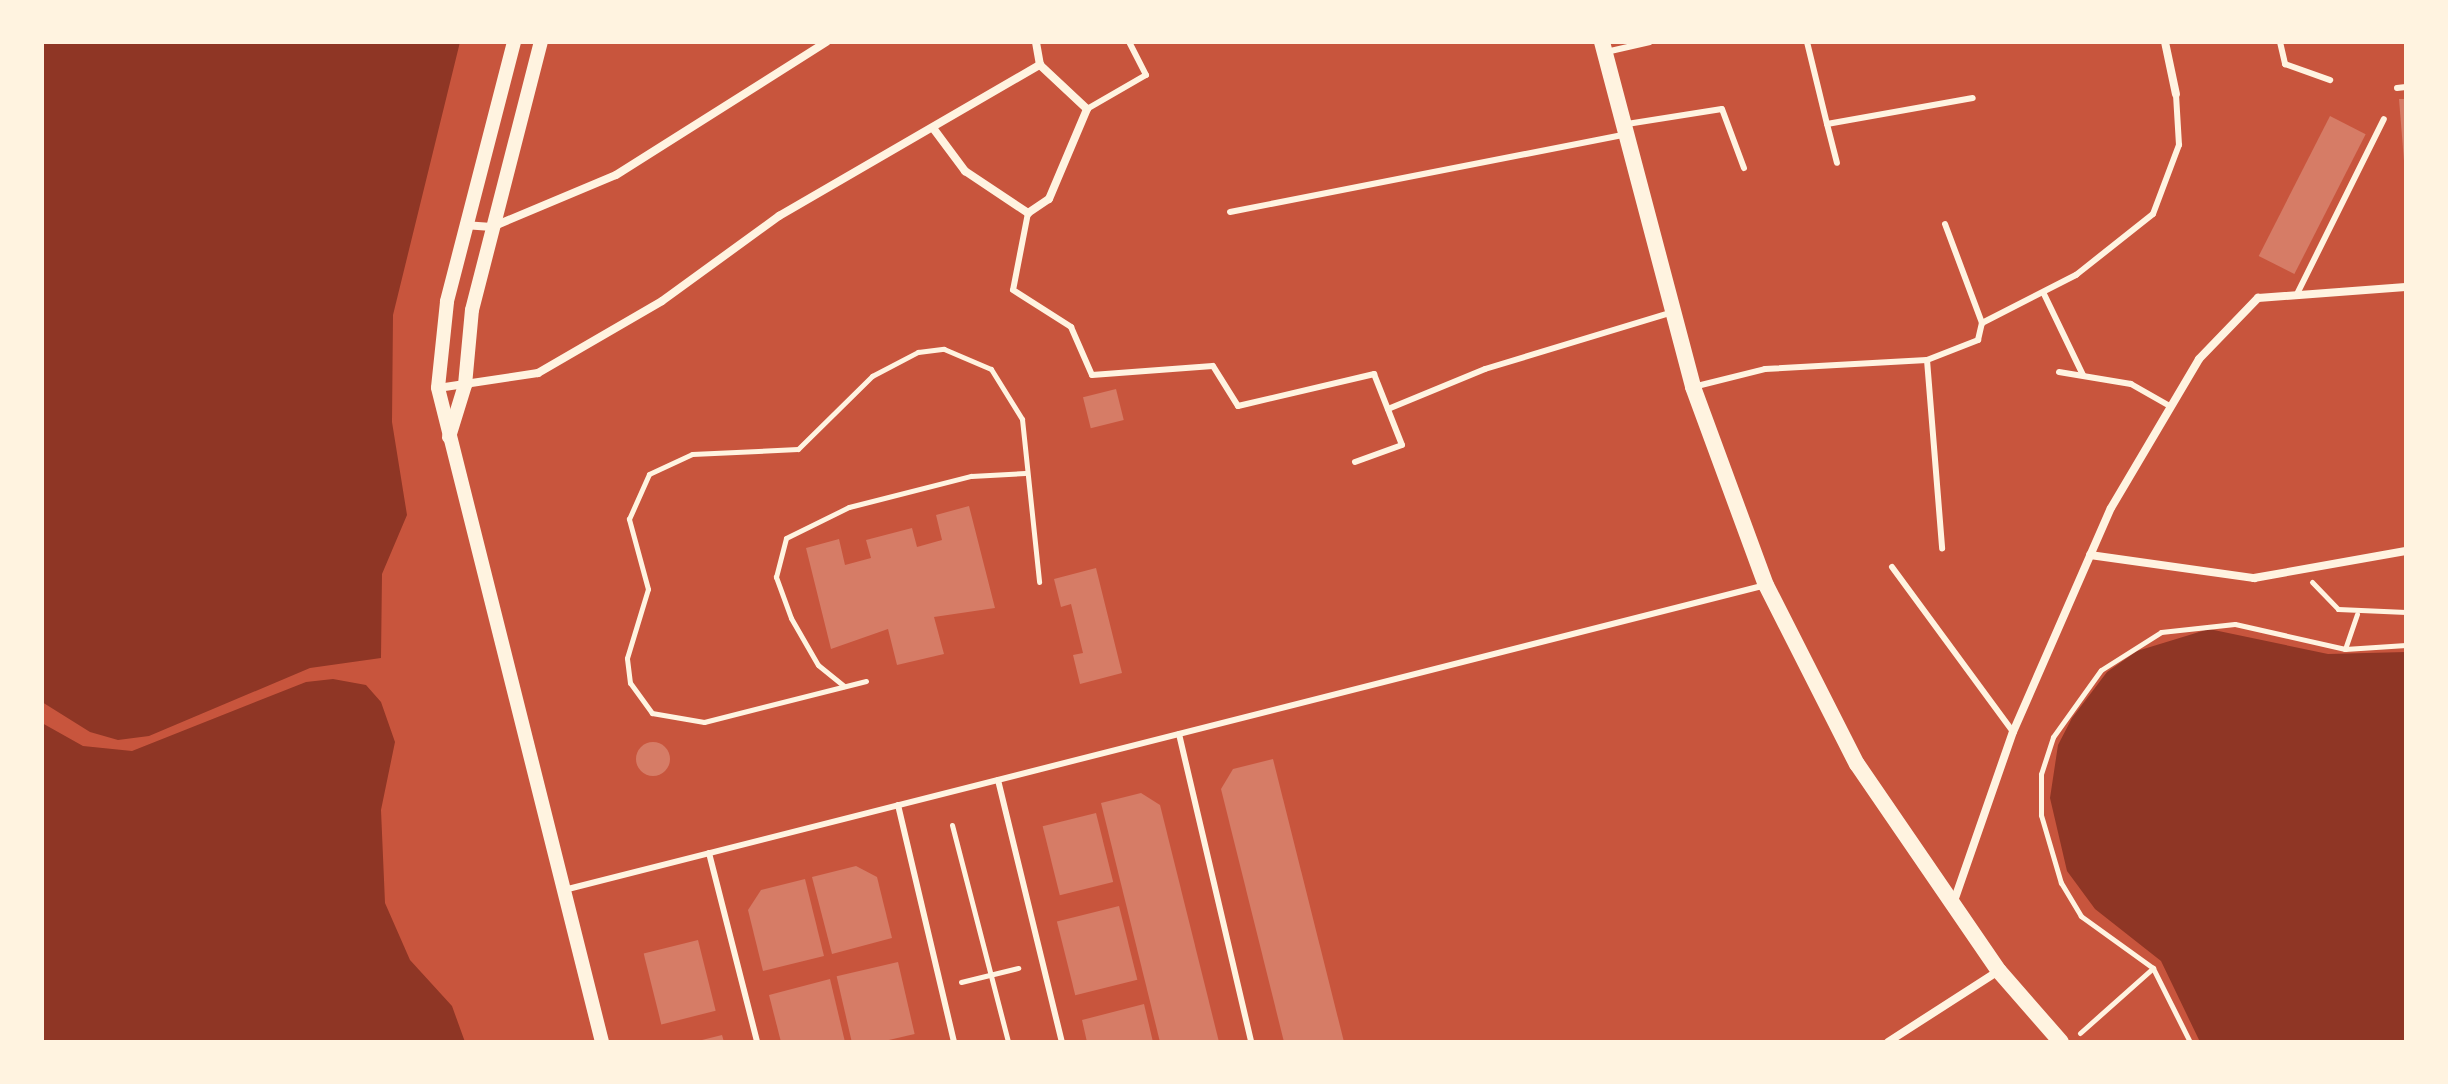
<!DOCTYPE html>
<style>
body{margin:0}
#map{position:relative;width:2448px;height:1084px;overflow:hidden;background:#c8553d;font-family:"Work Sans",sans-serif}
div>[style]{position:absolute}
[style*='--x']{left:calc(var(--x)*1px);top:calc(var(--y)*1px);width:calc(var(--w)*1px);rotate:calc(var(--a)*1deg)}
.water>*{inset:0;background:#8f3625}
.building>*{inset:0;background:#d67c66;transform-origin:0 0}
.round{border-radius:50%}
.path>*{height:5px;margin:-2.5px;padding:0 2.5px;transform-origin:2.5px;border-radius:2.5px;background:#fff3e0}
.service>*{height:6px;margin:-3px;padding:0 3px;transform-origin:3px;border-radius:3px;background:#fff3e0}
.minor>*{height:8px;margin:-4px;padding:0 4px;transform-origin:4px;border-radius:4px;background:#fff3e0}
.tertiary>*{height:14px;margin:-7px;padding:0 7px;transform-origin:7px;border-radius:7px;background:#fff3e0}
.secondary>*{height:16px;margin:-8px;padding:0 8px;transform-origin:8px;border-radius:8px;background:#fff3e0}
span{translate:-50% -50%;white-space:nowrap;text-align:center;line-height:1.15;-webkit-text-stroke:6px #fff3e0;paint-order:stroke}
.frame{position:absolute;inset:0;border:44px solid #fff3e0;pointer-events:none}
</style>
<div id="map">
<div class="water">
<div style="clip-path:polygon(42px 42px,460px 42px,393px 315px,392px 422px,407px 515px,382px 574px,381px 658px,310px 668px,149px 736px,118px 740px,90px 732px,42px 702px)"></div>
<div style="clip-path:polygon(2209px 629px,2328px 654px,2406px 652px,2406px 1042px,2200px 1042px,2161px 961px,2095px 909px,2067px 871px,2050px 798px,2058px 745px,2072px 718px,2107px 672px,2137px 651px)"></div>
<div style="clip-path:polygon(333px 679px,366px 685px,381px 702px,395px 742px,381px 810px,385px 903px,410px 960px,452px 1006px,465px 1042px,42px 1042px,42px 723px,83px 746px,132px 751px,306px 682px)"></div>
</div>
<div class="building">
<div style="clip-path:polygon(2399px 99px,2406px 99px,2406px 161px,2404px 161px)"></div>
<div style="left:2330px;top:116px;width:40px;height:157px;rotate:27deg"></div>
<div style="left:1116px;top:389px;width:32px;height:34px;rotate:76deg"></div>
<div style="clip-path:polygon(969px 506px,995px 608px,934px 617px,944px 654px,897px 665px,888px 629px,831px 649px,806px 548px,839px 539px,845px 565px,871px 558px,866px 540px,912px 528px,917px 547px,942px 540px,936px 515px)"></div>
<div style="clip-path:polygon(1096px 568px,1122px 673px,1080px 684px,1073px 655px,1083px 653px,1071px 604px,1061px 607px,1054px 579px)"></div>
<div class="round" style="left:636px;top:742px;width:34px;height:34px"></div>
<div style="clip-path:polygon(1273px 759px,1344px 1042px,1284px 1042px,1221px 789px,1233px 769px)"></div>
<div style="clip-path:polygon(1141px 793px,1160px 805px,1219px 1042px,1160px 1042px,1101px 803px)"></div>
<div style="left:1096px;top:813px;width:71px;height:55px;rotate:76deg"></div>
<div style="clip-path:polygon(856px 866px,877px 877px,892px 938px,832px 954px,812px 877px)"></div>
<div style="clip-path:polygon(805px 879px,824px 956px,763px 971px,748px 910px,761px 890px)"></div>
<div style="left:1119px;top:906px;width:76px;height:64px;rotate:76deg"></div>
<div style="left:698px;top:940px;width:73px;height:56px;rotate:76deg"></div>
<div style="left:898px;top:962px;width:74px;height:63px;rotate:77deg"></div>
<div style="clip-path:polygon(830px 979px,845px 1042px,781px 1042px,769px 995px)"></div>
<div style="clip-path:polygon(1144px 1004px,1153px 1042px,1087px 1042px,1082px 1020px)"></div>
<div style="clip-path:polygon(722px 1035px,724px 1042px,698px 1042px,698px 1041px)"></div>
</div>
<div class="path">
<div style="--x:2312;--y:582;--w:37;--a:46"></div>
<div style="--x:2338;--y:609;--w:68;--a:2.5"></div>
<div style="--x:2345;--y:649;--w:37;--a:-71"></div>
<div style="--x:866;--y:681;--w:167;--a:165.8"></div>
<div style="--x:704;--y:722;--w:53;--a:-170.2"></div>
<div style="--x:652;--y:713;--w:37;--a:-126"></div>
<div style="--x:630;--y:683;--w:25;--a:-97"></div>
<div style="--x:627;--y:658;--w:72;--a:-73.1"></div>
<div style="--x:648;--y:589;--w:73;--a:-105.2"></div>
<div style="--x:629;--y:519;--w:49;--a:-66"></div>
<div style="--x:649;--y:474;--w:47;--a:-24.9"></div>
<div style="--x:692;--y:454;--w:106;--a:-2.7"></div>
<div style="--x:798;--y:449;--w:104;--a:-44.6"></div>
<div style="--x:872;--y:376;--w:52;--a:-27.6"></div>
<div style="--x:918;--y:352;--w:26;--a:-7"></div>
<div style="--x:944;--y:349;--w:51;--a:23.1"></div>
<div style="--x:991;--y:369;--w:59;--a:58.2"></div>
<div style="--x:1022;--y:419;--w:164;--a:84"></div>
<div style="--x:844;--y:686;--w:33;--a:-141"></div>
<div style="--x:818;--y:665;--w:54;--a:-119.9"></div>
<div style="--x:791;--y:618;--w:44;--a:-110.1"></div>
<div style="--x:776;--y:577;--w:40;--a:-75.6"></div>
<div style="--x:786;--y:538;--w:70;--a:-26.2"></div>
<div style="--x:849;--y:507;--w:126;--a:-14.3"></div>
<div style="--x:971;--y:476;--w:54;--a:-3.2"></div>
<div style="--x:952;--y:825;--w:224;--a:75.5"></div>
<div style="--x:961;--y:982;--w:59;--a:-13.8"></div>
<div style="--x:2080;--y:1033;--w:98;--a:-41.7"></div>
<div style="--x:2190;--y:1042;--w:83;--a:-116.6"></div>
<div style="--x:2153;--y:968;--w:89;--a:-144.2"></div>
<div style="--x:2081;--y:916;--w:39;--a:-121"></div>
<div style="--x:2061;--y:883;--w:71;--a:-106.4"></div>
<div style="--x:2041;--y:815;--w:41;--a:-90"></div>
<div style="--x:2041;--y:774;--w:39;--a:-72"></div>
<div style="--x:2053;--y:737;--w:82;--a:-54.4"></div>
<div style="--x:2101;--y:670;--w:71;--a:-32.3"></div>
<div style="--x:2161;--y:632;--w:74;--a:-6.2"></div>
<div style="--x:2235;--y:624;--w:113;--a:12.8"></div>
<div style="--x:2345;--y:649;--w:61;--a:-3.8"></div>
</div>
<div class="service">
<div style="--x:1807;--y:42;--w:84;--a:76.3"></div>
<div style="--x:1827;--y:124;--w:148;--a:-10.1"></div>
<div style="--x:2280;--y:42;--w:23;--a:77"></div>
<div style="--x:2285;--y:64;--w:48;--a:19.6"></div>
<div style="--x:1606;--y:52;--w:45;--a:-12.8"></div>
<div style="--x:2397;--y:88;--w:9;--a:-6"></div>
<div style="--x:1087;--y:109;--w:68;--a:-30"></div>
<div style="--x:1146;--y:75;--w:37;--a:-117"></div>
<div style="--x:1627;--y:124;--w:96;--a:-9"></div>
<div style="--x:1722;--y:109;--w:63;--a:69.6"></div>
<div style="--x:1827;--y:124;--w:40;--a:75.6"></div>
<div style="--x:1230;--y:212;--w:404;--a:-11.1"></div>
<div style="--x:1028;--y:213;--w:78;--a:101"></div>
<div style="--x:1013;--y:290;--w:69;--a:32.5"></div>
<div style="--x:1071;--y:327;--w:52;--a:66.4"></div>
<div style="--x:1092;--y:375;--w:121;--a:-4.3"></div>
<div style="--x:1213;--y:366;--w:47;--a:58"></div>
<div style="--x:1238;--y:406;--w:140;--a:-13.2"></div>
<div style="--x:1374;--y:374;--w:76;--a:68.5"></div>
<div style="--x:1402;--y:445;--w:50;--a:160.1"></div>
<div style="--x:1945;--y:224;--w:106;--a:69.5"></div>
<div style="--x:2298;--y:292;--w:193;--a:-63.6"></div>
<div style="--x:2044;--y:294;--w:90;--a:64.3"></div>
<div style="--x:1927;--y:360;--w:189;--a:85.4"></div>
<div style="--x:2059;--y:372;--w:73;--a:9.5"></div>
<div style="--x:2131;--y:384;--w:43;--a:29.6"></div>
<div style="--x:1693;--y:387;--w:74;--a:-14"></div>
<div style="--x:1765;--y:369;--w:162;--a:-3.2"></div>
<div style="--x:1927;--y:360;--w:55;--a:-21.4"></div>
<div style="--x:1978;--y:340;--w:17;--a:-77"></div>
<div style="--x:1982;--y:323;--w:106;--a:-27.1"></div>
<div style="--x:2076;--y:275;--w:98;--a:-38.4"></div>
<div style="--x:2153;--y:214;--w:74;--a:-69.4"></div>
<div style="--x:2179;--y:145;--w:51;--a:-93.4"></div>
<div style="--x:1388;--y:409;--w:105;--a:-22.4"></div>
<div style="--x:1485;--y:369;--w:196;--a:-16.9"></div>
<div style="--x:1892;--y:567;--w:205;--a:53.7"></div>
<div style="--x:1179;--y:734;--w:316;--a:76.8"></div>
<div style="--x:998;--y:780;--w:270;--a:76.3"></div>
<div style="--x:898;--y:805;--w:244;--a:76.7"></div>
<div style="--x:709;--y:853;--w:195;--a:75.7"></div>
<div style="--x:564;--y:890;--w:1240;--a:-14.24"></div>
</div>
<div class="minor">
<div style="--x:2165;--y:42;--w:53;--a:78.1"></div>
<div style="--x:933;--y:128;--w:54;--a:53.3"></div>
<div style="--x:965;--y:171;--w:76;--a:33.7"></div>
<div style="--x:1028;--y:213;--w:25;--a:-34"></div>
<div style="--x:1049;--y:199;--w:98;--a:-67.1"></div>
<div style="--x:1087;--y:109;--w:64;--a:-136.9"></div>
<div style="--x:1040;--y:65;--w:23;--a:-100"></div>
<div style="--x:464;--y:225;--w:28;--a:4"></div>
<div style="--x:492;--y:227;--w:134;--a:-22.8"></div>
<div style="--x:616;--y:175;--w:249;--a:-32.3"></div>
<div style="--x:438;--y:388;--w:101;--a:-8.5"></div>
<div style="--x:538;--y:373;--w:143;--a:-30.1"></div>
<div style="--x:662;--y:301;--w:145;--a:-36"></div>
<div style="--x:779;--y:216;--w:302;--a:-30.1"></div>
<div style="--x:2090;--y:555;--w:166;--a:8"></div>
<div style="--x:2254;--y:578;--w:154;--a:-10.1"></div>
<div style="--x:1953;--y:904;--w:182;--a:-70.8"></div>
<div style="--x:2013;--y:732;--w:244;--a:-66.4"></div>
<div style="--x:2111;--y:508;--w:173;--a:-59.4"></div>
<div style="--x:2199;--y:359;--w:85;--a:-46"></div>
<div style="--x:2258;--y:298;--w:148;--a:-4.3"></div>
<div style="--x:1888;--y:1042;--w:131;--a:-32.8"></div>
</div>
<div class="tertiary">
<div style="--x:514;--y:42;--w:268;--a:104.5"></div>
<div style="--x:447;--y:302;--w:86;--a:96"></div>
<div style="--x:438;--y:388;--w:674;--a:75.92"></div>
<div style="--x:449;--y:437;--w:54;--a:-72.9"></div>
<div style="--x:465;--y:385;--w:75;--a:-84.7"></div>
<div style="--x:472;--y:310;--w:277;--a:-75.6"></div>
</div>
<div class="secondary">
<div style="--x:1602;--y:42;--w:357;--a:75.2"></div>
<div style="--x:1693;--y:387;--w:211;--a:69.8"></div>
<div style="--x:1766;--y:585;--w:201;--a:63.1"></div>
<div style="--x:1857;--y:764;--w:251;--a:55.6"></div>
<div style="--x:1999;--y:971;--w:94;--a:48.9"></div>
</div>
<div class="frame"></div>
</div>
